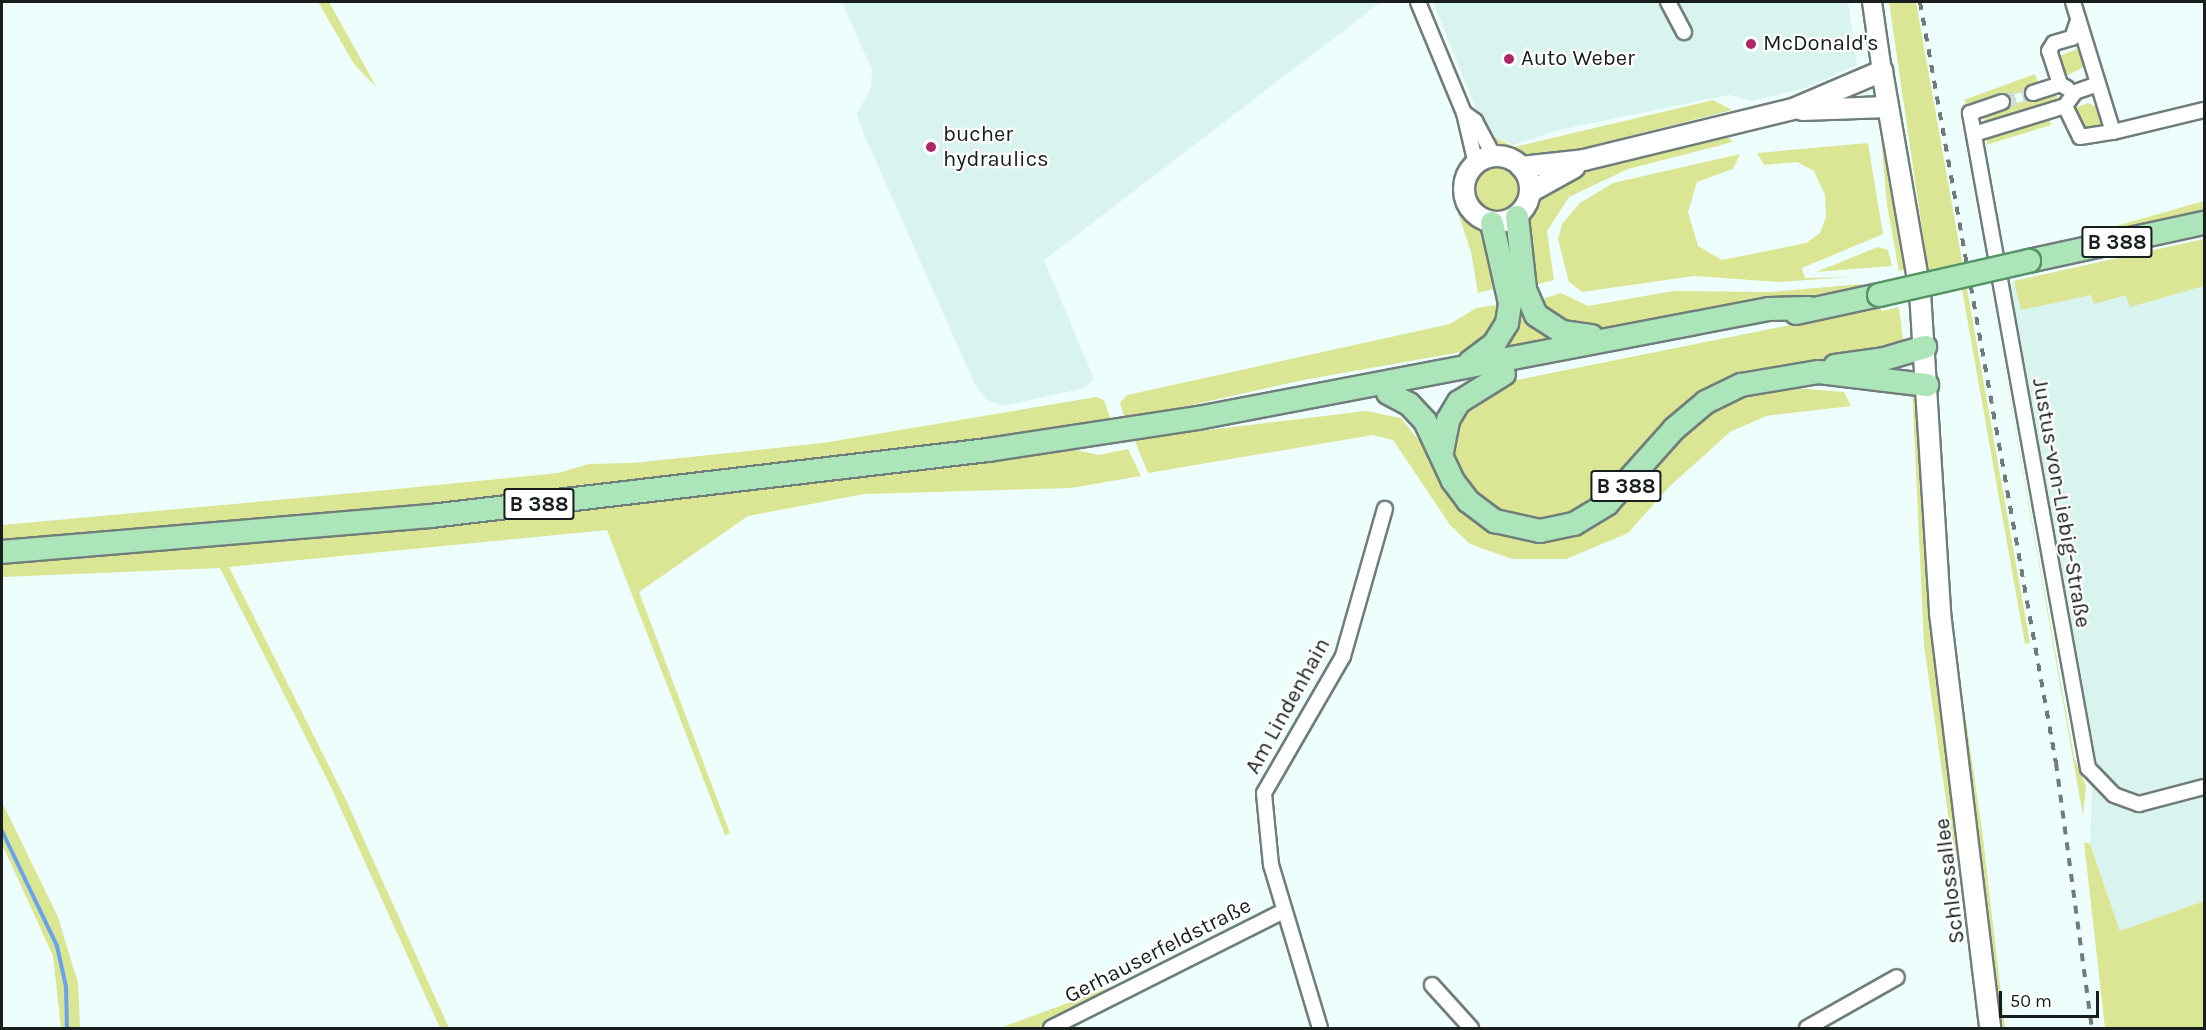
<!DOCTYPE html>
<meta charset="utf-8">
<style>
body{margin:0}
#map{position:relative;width:2206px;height:1030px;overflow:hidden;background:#eefefc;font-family:Karla,sans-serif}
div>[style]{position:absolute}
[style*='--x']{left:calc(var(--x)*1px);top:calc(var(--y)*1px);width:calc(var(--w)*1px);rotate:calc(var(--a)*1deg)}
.built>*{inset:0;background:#d9f3ef}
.green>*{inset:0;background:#dae694;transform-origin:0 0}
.round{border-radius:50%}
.stream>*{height:4px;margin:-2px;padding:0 2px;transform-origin:2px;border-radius:2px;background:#67a3eb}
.minor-tunnel>*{height:14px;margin-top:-7px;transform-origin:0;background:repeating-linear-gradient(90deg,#cedcdb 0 14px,transparent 0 21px)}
.roads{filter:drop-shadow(2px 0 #6f7d7b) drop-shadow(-2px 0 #6f7d7b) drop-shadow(0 2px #6f7d7b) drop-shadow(0 -2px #6f7d7b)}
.minor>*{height:14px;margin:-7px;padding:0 7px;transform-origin:7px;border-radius:7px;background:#fff}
.tertiary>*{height:18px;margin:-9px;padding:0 9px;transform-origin:9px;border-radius:9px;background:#fff}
.secondary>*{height:20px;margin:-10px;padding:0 10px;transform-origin:10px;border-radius:10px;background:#fff}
.secondary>.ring{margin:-10px;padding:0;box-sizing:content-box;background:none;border:20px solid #fff;border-radius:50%}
.primary>*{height:22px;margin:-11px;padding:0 11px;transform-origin:11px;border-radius:11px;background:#ade5bb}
.rail>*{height:4px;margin-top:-2px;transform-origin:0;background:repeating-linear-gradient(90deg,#707a79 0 8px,transparent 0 16px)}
.bridges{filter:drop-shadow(2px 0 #559466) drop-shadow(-2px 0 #559466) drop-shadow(0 2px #559466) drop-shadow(0 -2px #559466)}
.primary-bridge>*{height:22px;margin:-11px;padding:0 11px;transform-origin:11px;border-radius:11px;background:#ade5bb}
.dots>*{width:16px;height:16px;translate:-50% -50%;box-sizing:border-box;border:3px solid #fff;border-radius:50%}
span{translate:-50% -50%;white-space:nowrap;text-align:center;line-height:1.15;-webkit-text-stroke:4.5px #fff;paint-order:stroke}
.shield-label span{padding:2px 4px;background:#fff;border:2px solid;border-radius:4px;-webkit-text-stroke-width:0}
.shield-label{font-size:21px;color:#181e1d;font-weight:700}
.poi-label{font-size:22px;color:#181e1d}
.left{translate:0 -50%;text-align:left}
.street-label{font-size:22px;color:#181e1d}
.frame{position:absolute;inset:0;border:3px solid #181e1d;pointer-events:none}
.scale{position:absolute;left:1999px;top:991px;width:100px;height:27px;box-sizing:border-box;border:3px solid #181e1d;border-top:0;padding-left:8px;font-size:18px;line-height:21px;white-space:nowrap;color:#181e1d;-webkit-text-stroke:4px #fff;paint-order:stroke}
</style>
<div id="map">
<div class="built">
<div style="clip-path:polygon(842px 2px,1381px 2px,1044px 260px,1094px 379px,1084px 388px,1004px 406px,987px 400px,975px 385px,863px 132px,857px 114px,871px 88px,872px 70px)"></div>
<div style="clip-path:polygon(1433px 2px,1848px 2px,1857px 65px,1805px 88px,1751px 101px,1729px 95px,1559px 130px,1513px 145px,1495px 136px,1476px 109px)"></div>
<div style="clip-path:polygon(2204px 239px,2204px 901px,2120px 931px,2090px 844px,2092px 791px,2006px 283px)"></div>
</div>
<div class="green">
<div style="clip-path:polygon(318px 2px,329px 2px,377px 88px,354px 64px)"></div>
<div style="clip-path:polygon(1889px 2px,1916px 2px,2030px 643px,2025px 644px,1961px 284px,1931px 290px)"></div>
<div style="clip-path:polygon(2081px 47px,2084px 67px,2064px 77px,2060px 56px)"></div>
<div style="left:2035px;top:74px;width:12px;height:75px;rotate:70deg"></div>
<div style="clip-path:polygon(2051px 93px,2058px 97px,2053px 103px,1984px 121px,1987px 112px)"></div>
<div style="clip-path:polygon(1713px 100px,1732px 110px,1535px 160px,1505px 151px,1493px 141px,1480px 120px,1493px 136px,1514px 147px)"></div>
<div style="clip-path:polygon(2088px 103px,2099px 108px,2105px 124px,2086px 130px,2080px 125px,2074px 108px)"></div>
<div style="clip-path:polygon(2048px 115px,2051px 125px,1986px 145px,1989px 136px)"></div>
<div style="clip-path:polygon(1725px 134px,1733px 142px,1628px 169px,1569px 197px,1547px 231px,1554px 280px,1531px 286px,1527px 219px,1543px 196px,1565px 177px,1602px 164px)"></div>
<div style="clip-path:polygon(1881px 138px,1906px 270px,1899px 271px,1887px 205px)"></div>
<div style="clip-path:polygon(1868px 143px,1883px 234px,1802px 268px,1805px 278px,1852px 277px,1778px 282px,1694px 276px,1582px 292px,1569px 282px,1558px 239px,1562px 224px,1580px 203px,1613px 183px,1740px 154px,1733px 169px,1697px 182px,1688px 212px,1698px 246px,1722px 260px,1806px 243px,1820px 233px,1826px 217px,1825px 195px,1814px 171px,1797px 162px,1764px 165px,1757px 153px)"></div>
<div style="clip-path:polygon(1461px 163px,1465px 164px,1456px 188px,1459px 200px,1466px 213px,1485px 229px,1501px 287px,1478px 293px,1471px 252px,1455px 203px,1456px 173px)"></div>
<div class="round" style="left:1473px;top:165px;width:48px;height:48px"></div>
<div style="clip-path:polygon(2204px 201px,2204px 213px,2036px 249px,2102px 230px)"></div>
<div style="clip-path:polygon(1513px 226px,1518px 291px,1566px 342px,1496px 354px,1506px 341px,1500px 229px)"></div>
<div style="clip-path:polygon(2204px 239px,2204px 286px,2130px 307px,2126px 295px,2094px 304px,2091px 295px,2021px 310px,2014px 281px)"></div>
<div style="clip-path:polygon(1878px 247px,1888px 250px,1892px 266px,1816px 272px)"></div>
<div style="clip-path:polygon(1862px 284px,1864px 289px,1803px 300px,1587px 330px,1562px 325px,1536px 301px,1561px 293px,1588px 306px,1673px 291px,1770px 292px)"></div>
<div style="clip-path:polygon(1992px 296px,2074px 757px,2086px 786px,2083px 816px)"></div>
<div style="clip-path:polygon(1502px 304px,1501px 317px,1485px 340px,1467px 351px,1303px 380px,1125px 420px,1120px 403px,1127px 395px,1450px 324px,1476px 308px)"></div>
<div style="clip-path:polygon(1880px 307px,1882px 311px,1899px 307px,1904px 348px,1777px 368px,1718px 386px,1598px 503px,1566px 517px,1537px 521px,1498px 513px,1477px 499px,1458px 471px,1453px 441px,1467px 410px,1507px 382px)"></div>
<div style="clip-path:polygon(1912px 386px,1920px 386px,1926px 551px,1965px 886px,1951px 835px,1924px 645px)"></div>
<div style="clip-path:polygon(1782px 387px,1844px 392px,1851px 406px,1766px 416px,1730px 432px,1669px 487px,1628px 533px,1566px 559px,1512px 559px,1470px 544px,1450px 525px,1393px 440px,1373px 435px,1148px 473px,1134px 439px,1366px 411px,1401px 418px,1429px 453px,1455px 500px,1479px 524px,1510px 537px,1537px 541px,1574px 536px,1607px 520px,1703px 418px,1725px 404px)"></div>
<div style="clip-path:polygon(1096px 397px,1104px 400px,1112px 423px,585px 492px,2px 545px,2px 525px,387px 490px,558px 473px,589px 464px,633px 463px,823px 443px)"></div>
<div style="clip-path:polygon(1071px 449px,1099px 455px,1128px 449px,1141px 476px,1071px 488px,864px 494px,748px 516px,639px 592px,730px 833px,725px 835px,607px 530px,229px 567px,346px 800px,449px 1028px,440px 1028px,330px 785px,220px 568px,2px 577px,2px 563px,289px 541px,615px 507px)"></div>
<div style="clip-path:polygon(1956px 651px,1982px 830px,2005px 1028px,1998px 1028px,1951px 652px)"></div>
<div style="clip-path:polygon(2px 802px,58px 917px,78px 983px,80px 1028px,61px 1028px,53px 956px,2px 844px)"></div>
<div style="clip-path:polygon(2084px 842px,2090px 844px,2120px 931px,2204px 901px,2204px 1028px,2105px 1028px)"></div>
<div style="clip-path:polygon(1168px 964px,1040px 1028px,1000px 1028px,1108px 988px)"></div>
</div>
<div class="stream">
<div style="--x:2;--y:831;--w:127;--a:64.4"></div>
<div style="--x:57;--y:946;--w:42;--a:77.6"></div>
<div style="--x:66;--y:987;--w:41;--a:88.6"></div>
</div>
<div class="minor-tunnel">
<div style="--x:2002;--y:102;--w:32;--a:-16"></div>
</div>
<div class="roads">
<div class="minor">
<div style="--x:1418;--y:2;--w:120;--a:67.5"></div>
<div style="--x:1464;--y:113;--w:52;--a:76.8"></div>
<div style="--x:1668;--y:2;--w:34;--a:62"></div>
<div style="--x:2073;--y:2;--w:136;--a:72.9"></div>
<div style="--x:2113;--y:132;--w:94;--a:-13.6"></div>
<div style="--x:2060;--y:84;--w:35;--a:-108"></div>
<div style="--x:2049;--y:51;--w:9;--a:-58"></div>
<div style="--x:2054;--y:43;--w:19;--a:-16"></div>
<div style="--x:2072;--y:38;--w:18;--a:-71"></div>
<div style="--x:2033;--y:93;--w:28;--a:-18"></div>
<div style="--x:2060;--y:84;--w:8;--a:30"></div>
<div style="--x:2002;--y:102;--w:34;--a:161"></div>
<div style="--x:1970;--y:113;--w:666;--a:79.79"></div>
<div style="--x:2088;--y:768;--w:37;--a:46"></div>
<div style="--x:2114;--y:795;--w:27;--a:20"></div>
<div style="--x:2139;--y:804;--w:67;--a:-14.7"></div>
<div style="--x:2065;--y:106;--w:34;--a:64"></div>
<div style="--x:2080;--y:137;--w:33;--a:-9"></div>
<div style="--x:1464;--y:113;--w:14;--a:36"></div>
<div style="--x:1475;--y:121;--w:40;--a:62"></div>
<div style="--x:1974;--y:134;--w:95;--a:-17.1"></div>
<div style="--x:2065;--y:106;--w:17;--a:-54"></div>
<div style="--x:2075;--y:92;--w:24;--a:-19"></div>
<div style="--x:1432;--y:985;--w:58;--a:47.8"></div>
<div style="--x:1051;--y:1028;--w:261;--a:-26.7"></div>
<div style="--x:1320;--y:1028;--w:170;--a:-106.7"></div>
<div style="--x:1271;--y:865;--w:72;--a:-95.6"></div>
<div style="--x:1264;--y:793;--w:158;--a:-60"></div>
<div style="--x:1343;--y:656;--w:153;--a:-74.1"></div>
<div style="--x:1807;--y:1028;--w:103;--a:-29.5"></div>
</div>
<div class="tertiary">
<div style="--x:1872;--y:2;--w:70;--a:81.8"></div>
</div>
<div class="secondary">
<div style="--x:1802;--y:110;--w:86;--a:-2"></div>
<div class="ring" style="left:1464px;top:156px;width:46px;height:46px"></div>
<div style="--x:1521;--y:167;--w:63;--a:-6.3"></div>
<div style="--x:1584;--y:160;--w:215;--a:-13.7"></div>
<div style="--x:1793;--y:109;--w:97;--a:-23.1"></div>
<div style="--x:1882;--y:71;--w:224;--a:80.2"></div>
<div style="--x:1920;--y:292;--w:322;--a:86.4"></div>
<div style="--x:1940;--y:613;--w:418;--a:83.1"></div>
<div style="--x:1530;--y:192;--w:51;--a:-29.1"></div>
</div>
<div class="primary">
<div style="--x:1517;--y:217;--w:73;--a:83.7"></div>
<div style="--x:1525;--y:290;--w:27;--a:66"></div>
<div style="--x:1536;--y:315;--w:31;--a:33"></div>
<div style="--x:1562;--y:332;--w:30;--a:8"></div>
<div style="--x:2029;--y:261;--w:179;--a:-12.3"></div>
<div style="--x:1796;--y:313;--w:85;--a:-12.2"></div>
<div style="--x:1470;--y:362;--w:30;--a:-37"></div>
<div style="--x:1494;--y:344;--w:25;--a:-58"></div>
<div style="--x:1507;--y:323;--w:20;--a:-81"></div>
<div style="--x:1510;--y:303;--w:82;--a:-102.7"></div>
<div style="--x:1835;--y:366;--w:49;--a:-8.1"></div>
<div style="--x:1884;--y:359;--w:43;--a:-16.3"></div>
<div style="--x:1388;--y:393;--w:24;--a:28"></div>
<div style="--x:1409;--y:404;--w:23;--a:47"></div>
<div style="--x:1425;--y:421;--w:66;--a:65"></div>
<div style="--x:1453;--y:481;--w:25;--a:53"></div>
<div style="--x:1468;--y:501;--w:34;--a:37"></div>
<div style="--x:1495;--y:521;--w:46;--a:12.5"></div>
<div style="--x:1540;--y:531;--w:35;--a:-12"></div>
<div style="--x:1574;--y:524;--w:39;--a:-31"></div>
<div style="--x:1607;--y:504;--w:101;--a:-48.2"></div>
<div style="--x:1674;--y:429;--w:42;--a:-40.2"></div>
<div style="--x:1706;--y:402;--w:39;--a:-26"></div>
<div style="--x:1741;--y:385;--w:79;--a:-9.5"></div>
<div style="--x:1819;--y:372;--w:109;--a:6.9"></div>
<div style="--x:1442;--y:452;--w:33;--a:-79"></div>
<div style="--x:1448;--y:420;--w:21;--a:-59"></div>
<div style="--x:1459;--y:402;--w:53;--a:-31.9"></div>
<div style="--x:2;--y:552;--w:431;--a:-4.8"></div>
<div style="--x:431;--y:516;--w:561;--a:-6.76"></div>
<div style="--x:988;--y:450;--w:212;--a:-8.7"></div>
<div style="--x:1198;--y:418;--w:581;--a:-10.81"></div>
<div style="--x:1769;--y:309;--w:40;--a:-1.4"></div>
</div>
</div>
<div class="rail">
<div style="--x:1920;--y:2;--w:773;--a:79.87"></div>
<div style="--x:2056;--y:763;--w:267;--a:82.3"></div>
</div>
<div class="bridges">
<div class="primary-bridge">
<div style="--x:1879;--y:295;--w:154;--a:-12.8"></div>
</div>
</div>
<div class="dots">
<div style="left:1751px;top:44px;background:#b02767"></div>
<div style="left:1509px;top:59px;background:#b02767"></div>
<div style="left:931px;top:147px;background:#b02767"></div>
</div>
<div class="shield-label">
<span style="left:2117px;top:242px">B 388</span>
<span style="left:1626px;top:486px">B 388</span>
<span style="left:539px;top:504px">B 388</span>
</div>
<div class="poi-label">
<span class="left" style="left:1763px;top:44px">McDonald's</span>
<span class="left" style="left:1521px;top:59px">Auto Weber</span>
<span class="left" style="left:943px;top:147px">bucher<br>hydraulics</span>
</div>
<div class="street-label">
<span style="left:2061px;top:503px;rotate:80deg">Justus-von-Liebig-Straße</span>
<span style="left:1288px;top:706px;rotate:-61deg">Am Lindenhain</span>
<span style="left:1950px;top:881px;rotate:-97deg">Schlossallee</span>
<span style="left:1158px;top:951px;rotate:-27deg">Gerhauserfeldstraße</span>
</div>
<div class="frame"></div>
<div class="scale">50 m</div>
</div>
